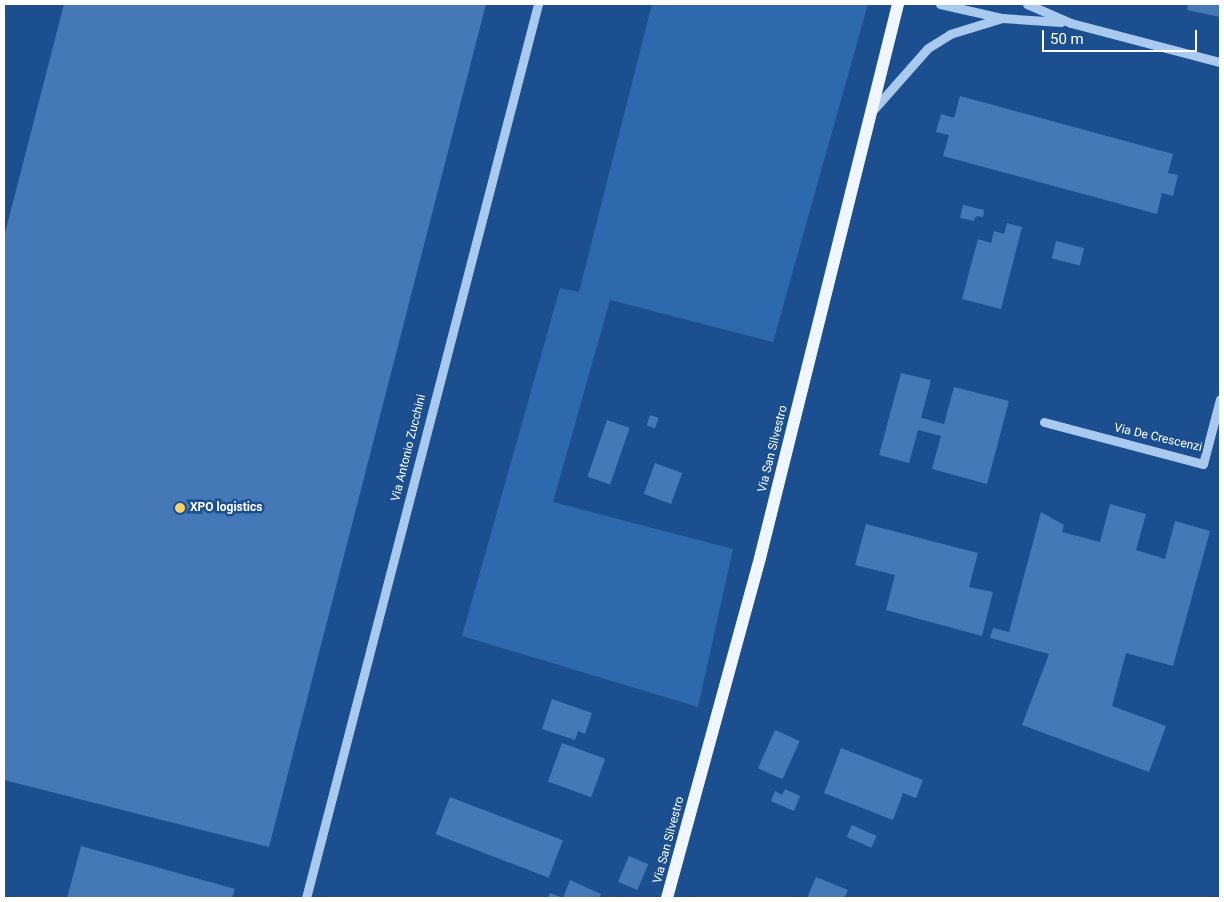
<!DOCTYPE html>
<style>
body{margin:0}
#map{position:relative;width:1224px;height:902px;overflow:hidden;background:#1b4f8f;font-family:Roboto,sans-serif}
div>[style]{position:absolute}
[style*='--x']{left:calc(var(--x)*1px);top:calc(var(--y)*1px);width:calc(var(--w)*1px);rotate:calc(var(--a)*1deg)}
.green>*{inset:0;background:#2e69ad}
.building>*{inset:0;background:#4478b7;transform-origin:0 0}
.minor>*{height:9px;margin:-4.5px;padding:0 4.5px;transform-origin:4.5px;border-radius:4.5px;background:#a9c9ee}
.major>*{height:12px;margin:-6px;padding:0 6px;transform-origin:6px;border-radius:6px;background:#f0f6ff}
.dots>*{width:14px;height:14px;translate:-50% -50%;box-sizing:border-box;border:2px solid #1b4f8f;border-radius:50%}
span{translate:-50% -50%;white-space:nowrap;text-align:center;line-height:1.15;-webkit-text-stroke:5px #1b4f8f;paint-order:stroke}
.street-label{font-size:12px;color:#fff}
.poi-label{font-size:12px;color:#fff;font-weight:700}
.left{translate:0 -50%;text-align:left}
.frame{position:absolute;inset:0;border:5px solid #fff;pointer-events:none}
.scale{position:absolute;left:1042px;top:30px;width:155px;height:22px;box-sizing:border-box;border:2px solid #fff;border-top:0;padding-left:6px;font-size:15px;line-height:18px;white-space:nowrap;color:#fff;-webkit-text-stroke:4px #1b4f8f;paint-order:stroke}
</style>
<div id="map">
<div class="green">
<div style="clip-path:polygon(652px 4px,868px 4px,773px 342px,610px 300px,553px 502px,733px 549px,698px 707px,462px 636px,560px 288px,579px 292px)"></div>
</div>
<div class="building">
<div style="clip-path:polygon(64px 4px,486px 4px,269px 847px,4px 780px,4px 237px)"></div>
<div style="clip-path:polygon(1188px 4px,1220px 4px,1220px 17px,1187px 10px)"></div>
<div style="clip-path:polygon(960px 96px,1173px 154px,1168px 173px,1178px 175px,1173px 196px,1162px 193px,1157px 214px,943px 156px,949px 135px,936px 132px,941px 114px,954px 118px)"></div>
<div style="clip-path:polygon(963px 205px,984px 210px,983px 217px,976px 216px,974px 221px,960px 218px)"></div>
<div style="clip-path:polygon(1007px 223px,1022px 227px,1001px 309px,962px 299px,978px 239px,991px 243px,994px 231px,1004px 234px)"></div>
<div style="left:1056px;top:241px;width:29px;height:18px;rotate:14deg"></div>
<div style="clip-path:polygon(901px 373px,931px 380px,921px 418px,944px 424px,954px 387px,1009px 401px,987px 484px,932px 469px,941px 436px,918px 430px,909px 463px,879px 455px)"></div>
<div style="left:650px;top:415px;width:9px;height:11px;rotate:18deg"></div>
<div style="left:607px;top:420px;width:24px;height:60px;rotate:19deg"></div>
<div style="left:655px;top:463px;width:29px;height:33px;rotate:20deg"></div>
<div style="clip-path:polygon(1110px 504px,1146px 514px,1136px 550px,1165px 559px,1175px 521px,1210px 531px,1173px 666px,1126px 653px,1112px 706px,1166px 726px,1149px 772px,1022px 725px,1049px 654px,990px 638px,993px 628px,1009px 632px,1041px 512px,1064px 525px,1062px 532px,1100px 542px)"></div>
<div style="clip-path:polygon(866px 524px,978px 553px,969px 587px,993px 592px,982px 636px,886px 610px,895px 575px,855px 565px)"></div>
<div style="clip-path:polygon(552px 699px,592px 713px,585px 734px,578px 731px,575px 740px,542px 729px)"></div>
<div style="left:775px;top:730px;width:27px;height:42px;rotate:24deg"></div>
<div style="left:562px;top:743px;width:46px;height:41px;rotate:20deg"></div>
<div style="clip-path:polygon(841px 748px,923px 780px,916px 798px,903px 793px,893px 820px,824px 793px)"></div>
<div style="clip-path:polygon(785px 789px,800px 796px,794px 811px,771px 801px,775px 791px,782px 795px)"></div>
<div style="left:450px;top:797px;width:121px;height:40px;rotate:21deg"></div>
<div style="left:852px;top:825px;width:27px;height:13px;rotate:24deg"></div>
<div style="clip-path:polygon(81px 846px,235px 889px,232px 898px,67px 898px)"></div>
<div style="left:629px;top:856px;width:21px;height:28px;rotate:23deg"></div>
<div style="clip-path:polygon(816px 877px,848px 890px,844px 898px,807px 898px)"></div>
<div style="clip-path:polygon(570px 880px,601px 894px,599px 898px,563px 898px)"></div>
<div style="clip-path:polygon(550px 893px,563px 898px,548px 898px)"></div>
</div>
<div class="minor">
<div style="--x:940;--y:4;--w:64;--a:12.7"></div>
<div style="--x:1002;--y:18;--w:59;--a:3.9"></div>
<div style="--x:1027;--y:4;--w:48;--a:23.4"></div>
<div style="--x:1071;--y:23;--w:154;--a:14.7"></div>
<div style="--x:874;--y:109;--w:81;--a:-48.5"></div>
<div style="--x:928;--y:48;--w:26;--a:-32"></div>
<div style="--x:950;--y:34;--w:54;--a:-17.1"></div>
<div style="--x:1044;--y:422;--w:164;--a:14.8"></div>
<div style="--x:1203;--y:464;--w:67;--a:-75.3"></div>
<div style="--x:306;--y:898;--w:924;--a:-75.45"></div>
</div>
<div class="major">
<div style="--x:667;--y:898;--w:352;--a:-74.7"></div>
<div style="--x:760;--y:558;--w:571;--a:-76.01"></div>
</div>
<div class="dots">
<div style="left:180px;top:508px;background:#ffd166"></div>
</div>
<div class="street-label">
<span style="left:1158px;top:438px;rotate:13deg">Via De Crescenzi</span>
<span style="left:409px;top:448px;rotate:-76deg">Via Antonio Zucchini</span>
<span style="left:773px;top:449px;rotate:-76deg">Via San Silvestro</span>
<span style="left:669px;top:840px;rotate:-75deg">Via San Silvestro</span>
</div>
<div class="poi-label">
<span class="left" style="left:190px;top:508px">XPO logistics</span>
</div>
<div class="frame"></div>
<div class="scale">50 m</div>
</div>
